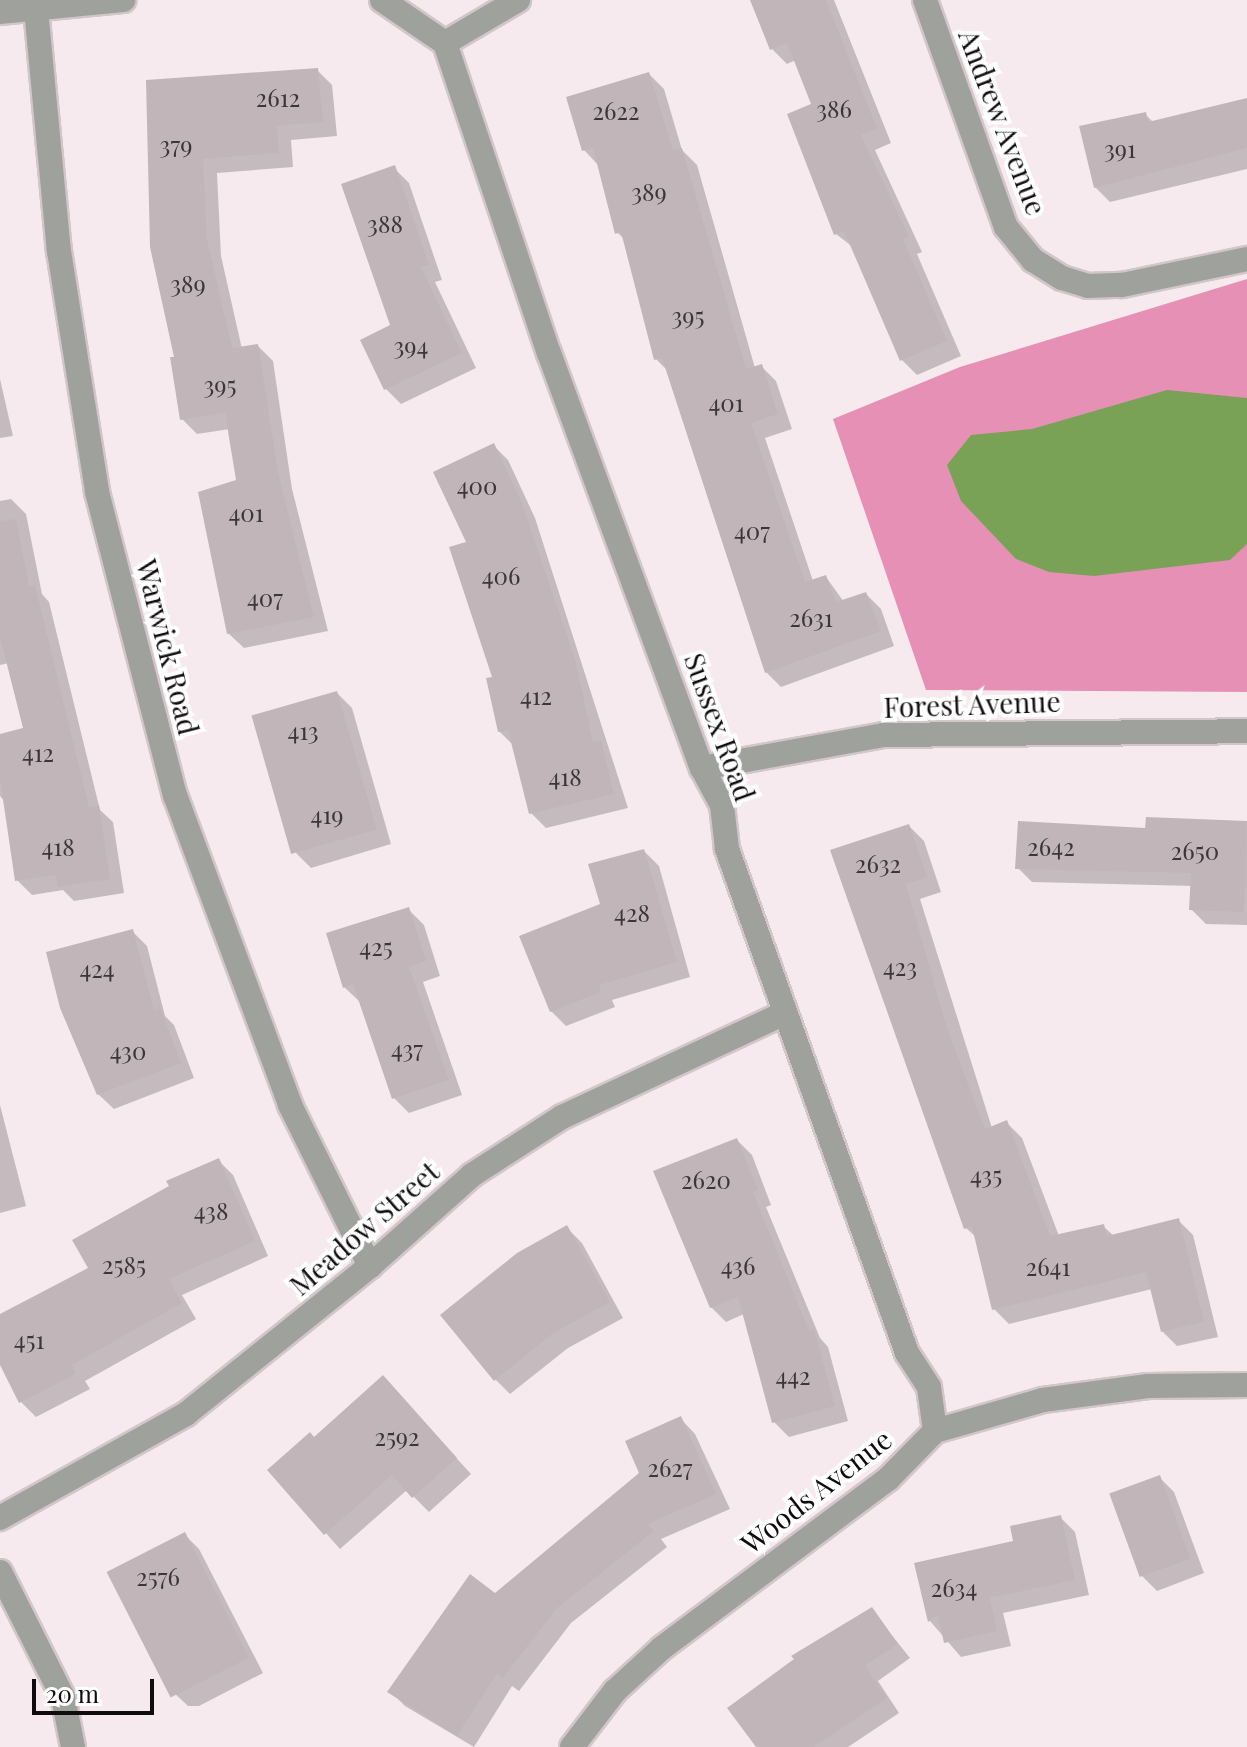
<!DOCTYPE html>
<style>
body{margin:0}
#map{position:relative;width:1247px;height:1747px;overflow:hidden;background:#f7eaef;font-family:"Playfair Display",serif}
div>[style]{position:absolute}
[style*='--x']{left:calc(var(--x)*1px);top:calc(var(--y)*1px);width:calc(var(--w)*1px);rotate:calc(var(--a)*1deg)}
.forest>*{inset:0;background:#e690b5}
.water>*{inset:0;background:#79a256}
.shadow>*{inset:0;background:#0003}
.building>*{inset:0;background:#c2b5ba;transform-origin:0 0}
.roads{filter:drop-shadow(2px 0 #d2c6cb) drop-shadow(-2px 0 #d2c6cb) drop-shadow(0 2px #d2c6cb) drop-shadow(0 -2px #d2c6cb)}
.minor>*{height:24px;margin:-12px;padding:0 12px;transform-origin:12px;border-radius:12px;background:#9ea19c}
span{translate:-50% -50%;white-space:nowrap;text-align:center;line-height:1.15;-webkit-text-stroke:8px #fff;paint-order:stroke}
.number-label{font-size:24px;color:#3c3639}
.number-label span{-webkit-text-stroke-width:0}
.street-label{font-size:28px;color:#100c0e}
.scale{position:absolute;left:32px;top:1679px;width:122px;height:36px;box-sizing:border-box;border:4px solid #100c0e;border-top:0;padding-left:10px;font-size:24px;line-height:28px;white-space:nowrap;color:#100c0e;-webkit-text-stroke:6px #fff;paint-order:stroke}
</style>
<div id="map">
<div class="forest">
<div style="clip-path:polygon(1247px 279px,1247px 692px,926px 690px,833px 419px,960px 367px)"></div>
</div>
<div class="water">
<div style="clip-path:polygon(1167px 390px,1247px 398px,1247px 544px,1230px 560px,1094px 576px,1049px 572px,1016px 559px,961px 501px,947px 465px,971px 435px,1032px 429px)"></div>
</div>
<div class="shadow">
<div style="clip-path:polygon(752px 0,834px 0,891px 143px,875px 150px,922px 252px,917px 254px,961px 356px,917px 375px,902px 360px,854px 248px,836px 234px,789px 115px,814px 105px,796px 60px,787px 64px,772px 49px)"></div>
<div style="clip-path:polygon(317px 70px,332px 85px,337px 136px,291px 140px,293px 167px,217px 173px,221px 256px,242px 349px,258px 346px,273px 361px,292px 489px,328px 631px,244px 648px,228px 633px,239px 482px,230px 429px,197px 434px,182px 419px,148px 81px)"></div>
<div style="clip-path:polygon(649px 74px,664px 89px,682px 150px,697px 165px,755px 368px,761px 366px,776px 381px,792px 429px,765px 438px,813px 581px,826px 577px,844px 602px,866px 594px,881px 609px,894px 646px,781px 687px,766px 672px,669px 372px,656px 359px,626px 241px,617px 232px,599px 166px,584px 150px)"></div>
<div style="clip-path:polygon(1247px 100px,1247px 169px,1110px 202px,1095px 187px,1145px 114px,1154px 123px)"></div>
<div style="clip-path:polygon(394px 168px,409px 183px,442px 280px,435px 282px,476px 368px,401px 404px,386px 389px,363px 341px,393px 326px)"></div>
<div style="clip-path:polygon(0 379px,13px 436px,0 438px)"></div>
<div style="clip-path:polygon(493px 445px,508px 460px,535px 518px,628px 808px,546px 828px,531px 813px,514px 746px,499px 731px,495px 678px,468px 543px)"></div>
<div style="clip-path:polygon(11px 499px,26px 514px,42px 594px,49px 602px,100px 810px,113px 822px,124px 893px,74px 901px,63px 890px,32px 895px,17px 880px,5px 802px,0 796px,0 736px,26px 729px,9px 663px,0 665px,0 501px)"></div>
<div style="clip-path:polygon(337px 693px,352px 708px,391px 844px,311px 868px,296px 853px)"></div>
<div style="clip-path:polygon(1247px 824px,1247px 925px,1206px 924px,1191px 909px,1193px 886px,1032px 882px,1018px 868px,1147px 830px)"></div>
<div style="clip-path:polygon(909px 826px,924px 841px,941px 892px,920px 899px,992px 1128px,1007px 1123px,1022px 1138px,1059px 1236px,1103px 1226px,1114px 1236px,1178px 1220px,1193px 1235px,1218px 1337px,1177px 1346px,1162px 1331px,1152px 1289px,1009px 1324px,994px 1309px,977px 1238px,966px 1228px,832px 852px)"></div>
<div style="clip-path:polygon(644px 851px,659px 866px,690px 977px,612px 1000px,615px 1007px,566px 1026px,551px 1011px,602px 905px)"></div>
<div style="clip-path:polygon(409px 910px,424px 925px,440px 976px,423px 982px,462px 1095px,409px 1113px,394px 1098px,360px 1002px,344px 987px)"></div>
<div style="clip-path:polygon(132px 931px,147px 946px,165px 1016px,174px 1025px,194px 1078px,114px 1109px,98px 1094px)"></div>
<div style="clip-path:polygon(0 1105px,26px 1206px,0 1213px)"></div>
<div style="clip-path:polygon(737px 1140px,752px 1155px,771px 1205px,766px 1207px,820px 1338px,828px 1347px,848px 1421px,789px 1437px,774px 1422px,744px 1314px,726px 1322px,711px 1307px)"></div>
<div style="clip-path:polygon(218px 1160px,233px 1175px,268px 1256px,182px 1295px,196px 1319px,85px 1381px,90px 1389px,36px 1417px,21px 1402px,0 1361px,0 1316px,91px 1269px)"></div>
<div style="clip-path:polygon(567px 1228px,582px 1243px,623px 1318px,568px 1348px,510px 1394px,495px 1379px)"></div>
<div style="clip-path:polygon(397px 1393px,471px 1474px,429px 1512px,407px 1490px,340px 1549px,270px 1470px)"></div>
<div style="clip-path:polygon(681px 1419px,695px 1434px,730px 1509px,661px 1539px,667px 1547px,571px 1623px,519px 1691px,512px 1686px,474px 1747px,405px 1706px,390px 1691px,642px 1474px)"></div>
<div style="clip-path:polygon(1159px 1477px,1174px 1492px,1204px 1573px,1157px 1591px,1142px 1576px)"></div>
<div style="clip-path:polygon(1060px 1517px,1075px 1532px,1089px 1595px,1003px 1613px,1011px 1646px,961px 1657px,930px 1621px,917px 1565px,1015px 1543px)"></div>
<div style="clip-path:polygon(184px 1534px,199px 1549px,263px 1673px,199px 1706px,188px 1706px,172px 1691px)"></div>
<div style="clip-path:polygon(871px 1609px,910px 1658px,878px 1681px,899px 1713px,848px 1747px,759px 1747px)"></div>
</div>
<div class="building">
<div style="clip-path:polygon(750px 0,826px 0,877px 128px,861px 135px,909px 237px,903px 239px,947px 341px,900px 361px,844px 231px,834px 235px,787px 114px,811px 104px,787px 43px,770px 50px)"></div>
<div style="clip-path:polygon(318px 68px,323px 122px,277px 126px,279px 153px,203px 159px,207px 239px,232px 348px,258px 344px,278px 472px,314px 617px,227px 634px,198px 492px,236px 480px,225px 413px,180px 420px,170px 357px,174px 357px,150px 247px,146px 80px)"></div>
<div style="clip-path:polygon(649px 72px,673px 150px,682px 148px,746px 369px,762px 364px,778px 414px,751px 423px,805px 582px,826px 575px,836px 602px,866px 592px,881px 631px,765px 673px,662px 358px,654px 360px,621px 232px,615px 234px,593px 148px,582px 151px,566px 97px)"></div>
<div style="clip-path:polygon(1247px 98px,1247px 148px,1094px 188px,1079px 126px,1146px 112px,1148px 122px)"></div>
<div style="clip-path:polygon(395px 165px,429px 265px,421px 267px,462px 353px,384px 390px,360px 340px,390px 325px,341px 184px)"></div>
<div style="clip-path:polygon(494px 443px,521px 501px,575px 659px,593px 742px,601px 740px,614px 794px,529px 814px,508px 730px,498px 732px,486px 678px,492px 677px,449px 547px,466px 542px,433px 472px)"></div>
<div style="clip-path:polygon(16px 519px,29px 586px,35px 585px,89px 807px,99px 805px,110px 879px,58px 887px,56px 875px,15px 881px,0 779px,0 734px,23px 728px,0 637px,0 521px)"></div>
<div style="left:337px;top:691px;width:144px;height:89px;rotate:74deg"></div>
<div style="clip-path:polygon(1146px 817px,1247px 821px,1244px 912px,1189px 910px,1191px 873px,1015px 869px,1018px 821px,1145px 828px)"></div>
<div style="clip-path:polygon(909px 824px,927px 877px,906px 884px,947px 1028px,985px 1129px,1007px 1120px,1050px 1236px,1104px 1224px,1107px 1236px,1179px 1218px,1204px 1322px,1161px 1332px,1146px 1272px,992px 1310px,972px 1227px,964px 1229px,830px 850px)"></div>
<div style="clip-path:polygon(644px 849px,677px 962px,599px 985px,601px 992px,550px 1012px,519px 936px,600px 904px,588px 864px)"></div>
<div style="clip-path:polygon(409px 907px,426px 961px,409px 967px,449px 1080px,392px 1099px,353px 984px,343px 988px,326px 933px)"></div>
<div style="clip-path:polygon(133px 929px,154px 1010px,160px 1007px,181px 1063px,97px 1095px,60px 1008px,46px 952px)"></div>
<div style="clip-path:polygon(737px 1138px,758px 1190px,753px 1192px,809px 1331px,814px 1329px,835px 1406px,772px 1423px,738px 1297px,710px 1308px,653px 1171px)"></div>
<div style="clip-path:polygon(219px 1158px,255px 1241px,169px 1279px,182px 1303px,72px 1365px,76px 1374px,19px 1403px,0 1365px,0 1314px,88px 1268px,72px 1240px,169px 1186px,166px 1181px)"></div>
<div style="clip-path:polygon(567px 1225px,610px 1302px,552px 1334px,494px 1381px,440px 1315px,517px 1253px)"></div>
<div style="clip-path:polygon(383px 1375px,457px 1458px,412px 1498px,392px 1475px,324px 1535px,267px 1470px,310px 1432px,314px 1437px)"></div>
<div style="clip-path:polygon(681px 1416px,716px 1494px,648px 1524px,654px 1531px,556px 1609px,503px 1678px,497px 1673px,457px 1736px,387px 1692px,470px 1574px,495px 1593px,639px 1473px,625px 1441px)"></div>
<div style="left:1160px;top:1475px;width:89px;height:54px;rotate:70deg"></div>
<div style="clip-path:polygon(1061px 1515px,1075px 1580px,990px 1598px,997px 1631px,944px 1643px,938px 1615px,928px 1622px,914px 1563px,1013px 1541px,1010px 1526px)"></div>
<div style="left:185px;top:1532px;width:141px;height:88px;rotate:63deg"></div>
<div style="clip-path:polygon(872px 1607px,898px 1644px,865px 1666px,887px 1698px,814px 1747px,756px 1747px,727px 1708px,794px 1659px,791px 1656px)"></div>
</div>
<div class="roads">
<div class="minor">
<div style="--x:382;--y:0;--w:76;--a:34.3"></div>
<div style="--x:445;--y:43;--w:85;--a:-30.5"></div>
<div style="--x:925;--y:0;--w:241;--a:70.4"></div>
<div style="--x:1006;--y:227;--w:43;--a:50.7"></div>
<div style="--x:1033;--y:260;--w:34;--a:32"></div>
<div style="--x:1062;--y:278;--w:27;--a:17"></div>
<div style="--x:1088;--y:286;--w:34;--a:-2"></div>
<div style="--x:1122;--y:285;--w:128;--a:-11.7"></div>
<div style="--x:36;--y:9;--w:243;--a:84.6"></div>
<div style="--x:59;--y:251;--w:244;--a:81"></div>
<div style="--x:97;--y:492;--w:313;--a:75.6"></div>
<div style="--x:175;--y:795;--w:331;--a:69.6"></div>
<div style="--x:290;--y:1105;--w:180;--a:63.6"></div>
<div style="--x:0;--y:12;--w:124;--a:-5.6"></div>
<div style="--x:445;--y:43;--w:327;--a:71.5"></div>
<div style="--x:549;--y:353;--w:442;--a:69.8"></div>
<div style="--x:702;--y:768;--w:42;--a:61.6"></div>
<div style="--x:722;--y:805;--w:44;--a:83.5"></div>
<div style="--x:727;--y:849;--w:535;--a:70.35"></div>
<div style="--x:907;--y:1353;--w:40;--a:57.1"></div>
<div style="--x:929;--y:1387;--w:44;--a:82.2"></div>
<div style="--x:702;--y:768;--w:184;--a:-10.3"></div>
<div style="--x:883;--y:735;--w:364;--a:-0.6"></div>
<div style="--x:0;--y:1518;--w:213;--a:-29.2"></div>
<div style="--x:186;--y:1414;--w:236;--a:-38.8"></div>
<div style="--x:370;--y:1266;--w:137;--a:-41.7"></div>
<div style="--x:472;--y:1175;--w:107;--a:-32.8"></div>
<div style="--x:562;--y:1117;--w:246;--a:-25"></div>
<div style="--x:0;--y:1572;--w:140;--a:63.3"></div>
<div style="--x:63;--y:1697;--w:51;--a:78.7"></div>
<div style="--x:572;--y:1747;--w:71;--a:-52.5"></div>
<div style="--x:615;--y:1691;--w:64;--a:-42.5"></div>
<div style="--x:662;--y:1648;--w:282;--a:-36.8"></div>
<div style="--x:888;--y:1479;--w:67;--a:-45.6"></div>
<div style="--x:935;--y:1431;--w:112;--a:-16"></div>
<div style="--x:1043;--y:1400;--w:106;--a:-7.6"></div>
<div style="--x:1148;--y:1386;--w:99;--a:-0.6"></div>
</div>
</div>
<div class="number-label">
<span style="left:278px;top:98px">2612</span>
<span style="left:834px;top:109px">386</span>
<span style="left:616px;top:111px">2622</span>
<span style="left:176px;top:145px">379</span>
<span style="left:1120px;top:149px">391</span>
<span style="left:649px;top:192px">389</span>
<span style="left:385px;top:224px">388</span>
<span style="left:188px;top:284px">389</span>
<span style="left:688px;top:316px">395</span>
<span style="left:411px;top:346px">394</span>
<span style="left:220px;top:385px">395</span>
<span style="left:726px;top:403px">401</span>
<span style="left:477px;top:486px">400</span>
<span style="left:246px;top:513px">401</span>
<span style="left:752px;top:531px">407</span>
<span style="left:501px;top:576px">406</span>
<span style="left:265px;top:598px">407</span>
<span style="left:811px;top:618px">2631</span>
<span style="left:536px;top:696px">412</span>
<span style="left:303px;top:731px">413</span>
<span style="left:38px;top:753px">412</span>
<span style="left:565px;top:777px">418</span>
<span style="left:327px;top:815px">419</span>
<span style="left:58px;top:847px">418</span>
<span style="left:1051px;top:847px">2642</span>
<span style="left:1195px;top:851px">2650</span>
<span style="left:878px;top:864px">2632</span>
<span style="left:632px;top:913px">428</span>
<span style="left:376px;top:947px">425</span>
<span style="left:900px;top:967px">423</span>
<span style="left:97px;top:969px">424</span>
<span style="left:407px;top:1049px">437</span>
<span style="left:128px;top:1051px">430</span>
<span style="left:986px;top:1175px">435</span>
<span style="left:706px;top:1180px">2620</span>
<span style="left:211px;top:1211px">438</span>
<span style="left:124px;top:1265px">2585</span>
<span style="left:738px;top:1266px">436</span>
<span style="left:1048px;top:1267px">2641</span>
<span style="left:29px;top:1340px">451</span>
<span style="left:793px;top:1376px">442</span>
<span style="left:397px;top:1437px">2592</span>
<span style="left:670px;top:1468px">2627</span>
<span style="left:158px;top:1577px">2576</span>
<span style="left:954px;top:1588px">2634</span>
</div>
<div class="street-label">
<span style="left:1003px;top:122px;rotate:69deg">Andrew Avenue</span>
<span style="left:168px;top:647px;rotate:76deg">Warwick Road</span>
<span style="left:972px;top:704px;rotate:-2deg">Forest Avenue</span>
<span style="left:720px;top:727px;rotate:70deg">Sussex Road</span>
<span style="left:364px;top:1228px;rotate:-41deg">Meadow Street</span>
<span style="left:816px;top:1491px;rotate:-38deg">Woods Avenue</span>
</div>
<div class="scale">20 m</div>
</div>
